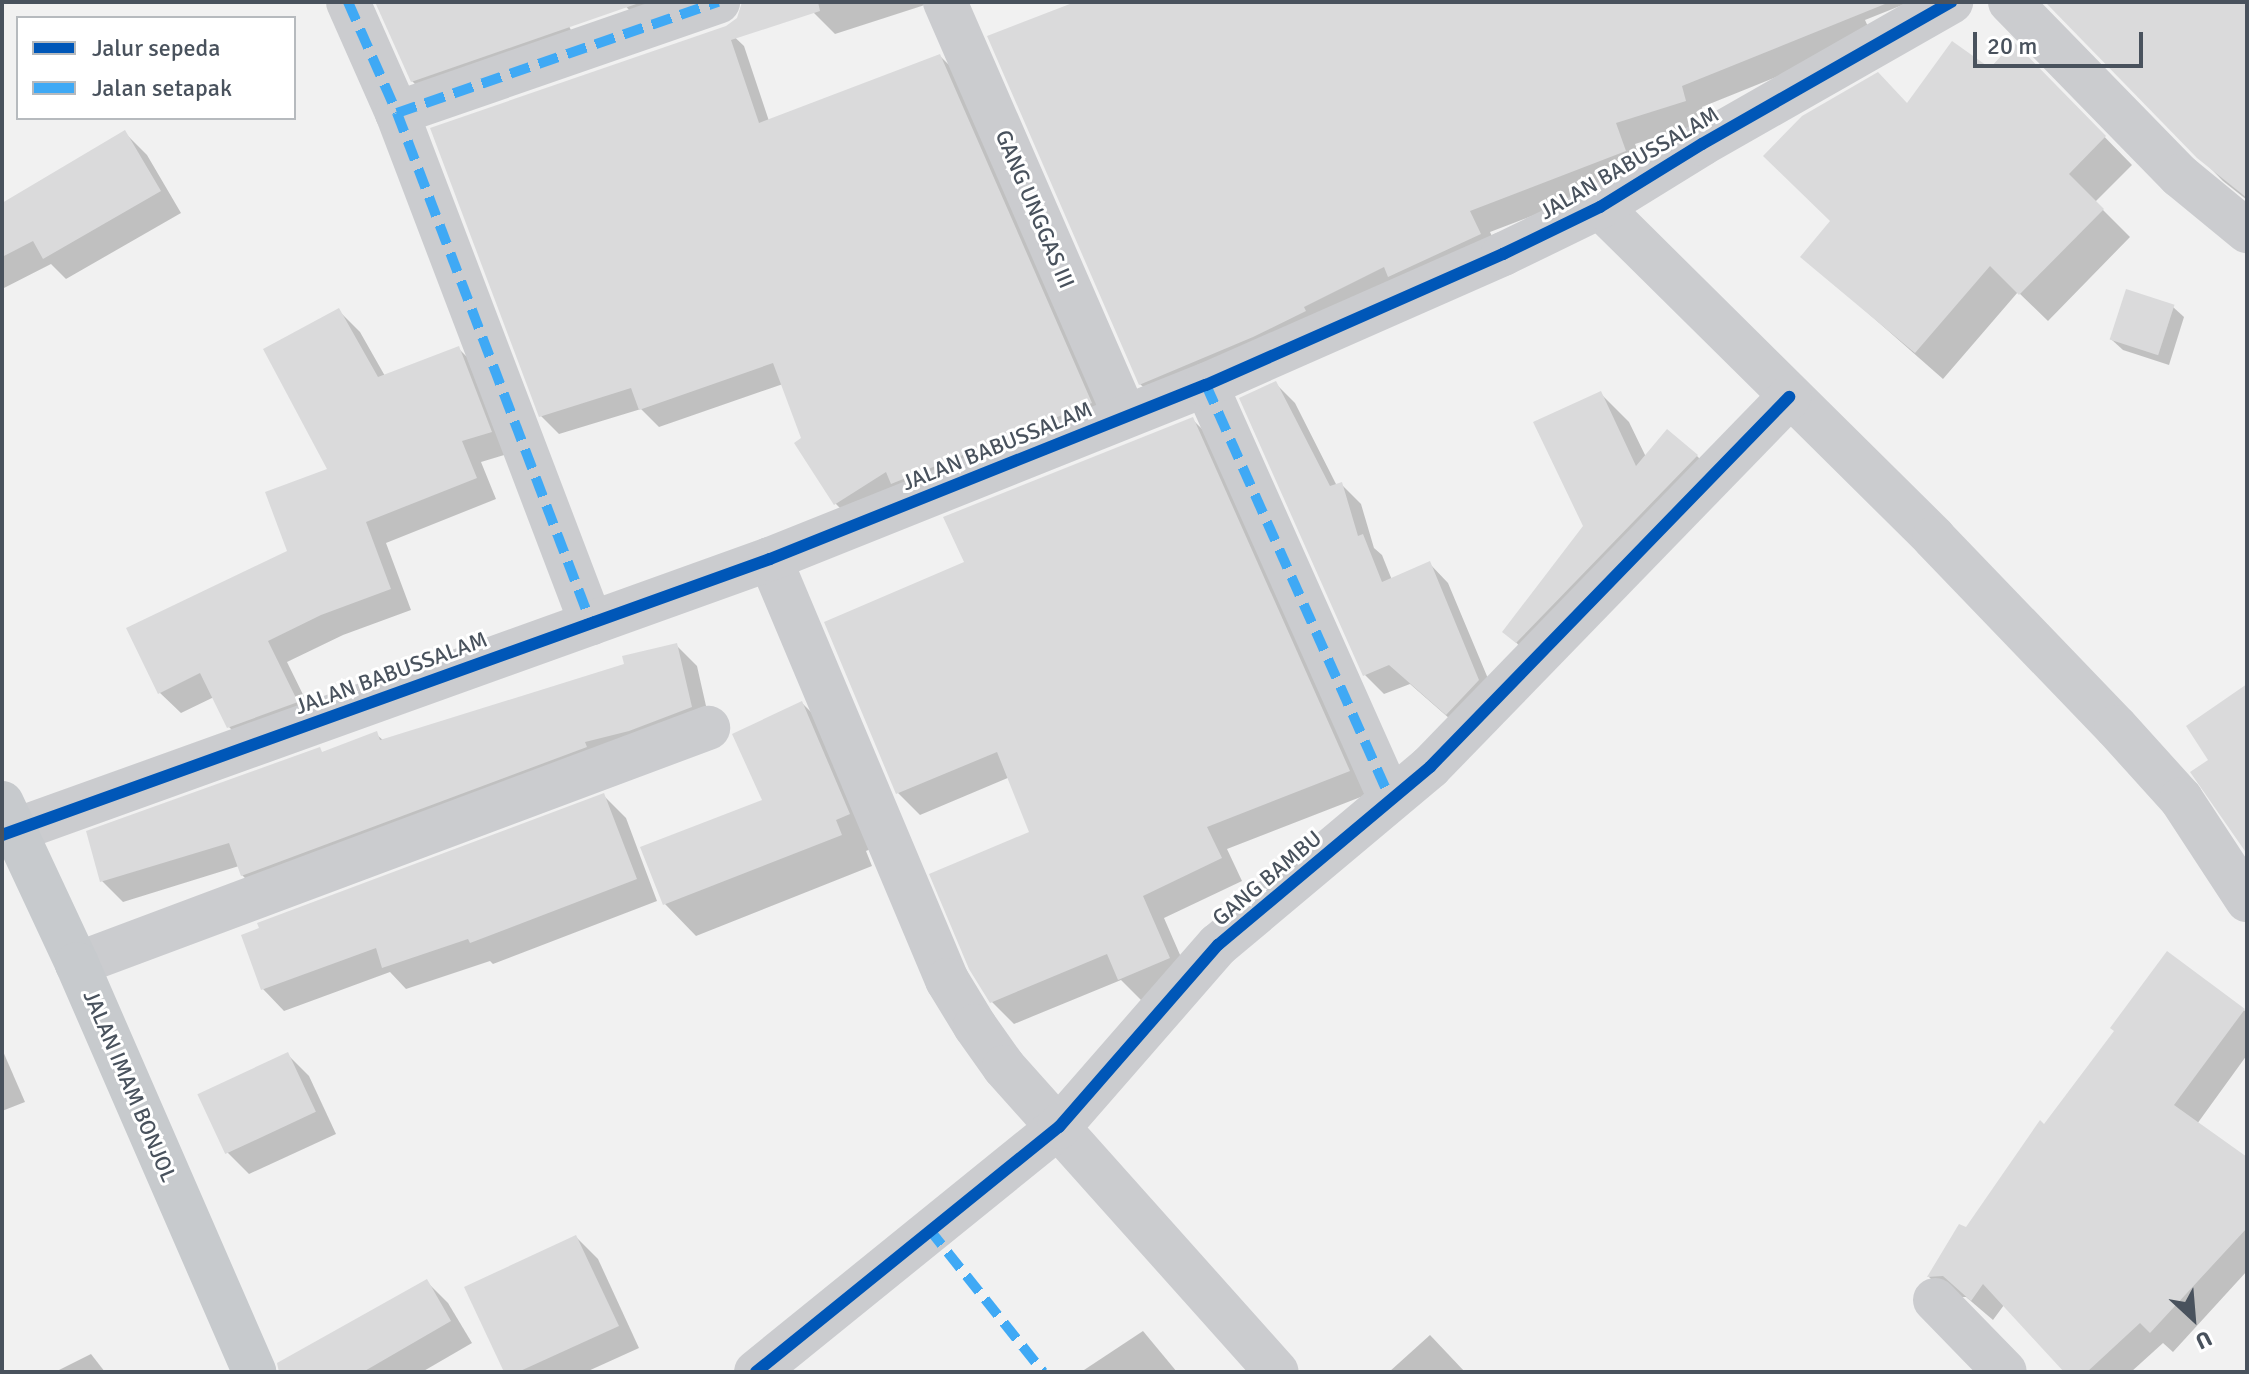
<!DOCTYPE html>
<style>
body{margin:0}
#map{position:relative;width:2249px;height:1374px;overflow:hidden;background:#f1f1f1;font-family:Signika,sans-serif}
div>[style]{position:absolute}
[style*='--x']{left:calc(var(--x)*1px);top:calc(var(--y)*1px);width:calc(var(--w)*1px);rotate:calc(var(--a)*1deg)}
.shadow>*{inset:0;background:#0003}
.building>*{inset:0;background:#dadadb;transform-origin:0 0}
.minor>*{height:44px;margin:-22px;padding:0 22px;transform-origin:22px;border-radius:22px;background:#cbcccf}
.major>*{height:44px;margin:-22px;padding:0 22px;transform-origin:22px;border-radius:22px;background:#c7cacd}
.quiet>*{height:10px;margin-top:-5px;transform-origin:0;background:repeating-linear-gradient(90deg,#3fa9f5 0 20px,transparent 0 30px)}
.cycleway>*{height:12px;margin:-6px;padding:0 6px;transform-origin:6px;border-radius:6px;background:#0057b8}
span{translate:-50% -50%;white-space:nowrap;text-align:center;line-height:1.15;-webkit-text-stroke:6px #fff;paint-order:stroke}
.street-label{font-size:22px;color:#49525d}
.frame{position:absolute;inset:0;border:4px solid #49525d;pointer-events:none}
.legend{position:absolute;left:16px;top:16px;width:280px;height:104px;box-sizing:border-box;background:#fff;border:2px solid #b6babe;margin:0;padding:10px 14px;list-style:none;font-size:24px;color:#49525d}
.legend li{display:flex;align-items:center;gap:16px;height:40px}
.legend b{width:40px;border:2px solid #b6babe}
.north{position:absolute;left:2153px;top:1278px;width:80px;height:80px;-webkit-text-stroke:6px #fff;paint-order:stroke;rotate:154deg;font-size:22px;font-weight:700;line-height:32px;text-align:center;color:#49525d}
.north::after{content:'';display:block;margin:auto;width:28px;height:36px;background:#49525d;clip-path:polygon(50% 0,100% 100%,50% 72%,0 100%)}
.scale{position:absolute;left:1973px;top:32px;width:170px;height:36px;box-sizing:border-box;border:4px solid #49525d;border-top:0;padding-left:10px;font-size:24px;line-height:28px;white-space:nowrap;color:#49525d;-webkit-text-stroke:6px #fff;paint-order:stroke}
</style>
<div id="map">
<div class="shadow">
<div style="clip-path:polygon(377px 2px,558px 2px,581px 52px,434px 103px,412px 81px)"></div>
<div style="clip-path:polygon(622px 2px,724px 2px,646px 29px)"></div>
<div style="clip-path:polygon(810px 2px,934px 2px,835px 34px,814px 13px)"></div>
<div style="clip-path:polygon(1081px 2px,1910px 2px,1865px 20px,1870px 31px,1853px 46px,1702px 107px,1706px 122px,1635px 144px,1646px 172px,1490px 232px,1501px 255px,1162px 405px,1140px 384px)"></div>
<div style="clip-path:polygon(2052px 2px,2247px 2px,2247px 200px,2223px 181px,2050px 4px)"></div>
<div style="clip-path:polygon(725px 28px,744px 46px,769px 121px,940px 56px,958px 74px,1109px 422px,854px 522px,836px 504px,796px 444px,803px 439px,783px 384px,659px 427px,641px 409px,559px 434px,541px 416px)"></div>
<div style="clip-path:polygon(2014px 44px,2132px 165px,2095px 202px,2130px 237px,2048px 321px,2018px 292px,1943px 379px,1803px 256px,1833px 221px,1908px 105px,1990px 71px)"></div>
<div style="clip-path:polygon(125px 133px,147px 155px,181px 213px,66px 279px,51px 264px,2px 289px,2px 205px)"></div>
<div style="clip-path:polygon(2173px 307px,2184px 317px,2169px 365px,2123px 350px,2112px 340px)"></div>
<div style="clip-path:polygon(339px 311px,360px 332px,385px 376px,458px 348px,479px 369px,511px 453px,481px 462px,496px 499px,386px 543px,411px 610px,343px 635px,287px 662px,317px 723px,250px 748px,228px 726px,214px 697px,181px 713px,159px 692px,289px 552px,330px 470px)"></div>
<div style="clip-path:polygon(1276px 384px,1295px 403px,1337px 486px,1341px 484px,1361px 504px,1374px 548px,1382px 555px,1392px 580px,1429px 563px,1448px 583px,1497px 700px,1466px 733px,1410px 684px,1384px 694px,1364px 674px)"></div>
<div style="clip-path:polygon(1601px 394px,1629px 422px,1646px 457px,1697px 456px,1725px 484px,1533px 660px,1505px 631px,1585px 526px)"></div>
<div style="clip-path:polygon(1192px 419px,1215px 442px,1371px 793px,1227px 849px,1242px 881px,1164px 918px,1191px 980px,1142px 1001px,1121px 980px,1014px 1024px,992px 1002px,1032px 833px,1010px 777px,920px 815px,898px 793px,966px 563px)"></div>
<div style="clip-path:polygon(676px 645px,697px 666px,711px 728px,263px 896px,242px 875px,239px 866px,123px 902px,102px 881px,324px 754px,376px 734px,384px 741px,626px 665px)"></div>
<div style="clip-path:polygon(802px 703px,833px 734px,880px 845px,866px 851px,872px 866px,696px 936px,665px 904px,765px 801px)"></div>
<div style="clip-path:polygon(604px 796px,626px 818px,657px 901px,493px 964px,490px 961px,406px 989px,390px 972px,284px 1011px,263px 989px)"></div>
<div style="clip-path:polygon(2244px 1010px,2247px 1013px,2247px 1055px,2197px 1124px,2247px 1160px,2247px 1271px,2173px 1352px,2163px 1343px,2131px 1372px,2067px 1372px,2004px 1305px,1993px 1320px,1966px 1297px,1950px 1297px,1929px 1277px,2045px 1126px)"></div>
<div style="clip-path:polygon(2px 1049px,25px 1102px,2px 1111px)"></div>
<div style="clip-path:polygon(287px 1054px,309px 1076px,336px 1134px,249px 1174px,227px 1152px)"></div>
<div style="clip-path:polygon(576px 1237px,598px 1259px,639px 1348px,586px 1372px,506px 1372px)"></div>
<div style="clip-path:polygon(426px 1281px,448px 1303px,472px 1343px,422px 1372px,307px 1372px)"></div>
<div style="clip-path:polygon(1143px 1331px,1177px 1372px,1081px 1372px)"></div>
<div style="clip-path:polygon(1430px 1335px,1465px 1372px,1389px 1372px)"></div>
<div style="clip-path:polygon(91px 1354px,105px 1372px,55px 1372px)"></div>
</div>
<div class="building">
<div style="clip-path:polygon(375px 2px,642px 2px,411px 82px)"></div>
<div style="clip-path:polygon(742px 2px,818px 2px,820px 11px,731px 40px,759px 123px,940px 54px,1092px 403px,891px 484px,886px 472px,834px 505px,794px 443px,801px 438px,773px 363px,639px 410px,631px 388px,539px 417px,430px 128px,726px 26px,737px 18px)"></div>
<div style="clip-path:polygon(1075px 2px,1885px 2px,1885px 4px,1682px 86px,1686px 101px,1616px 123px,1626px 151px,1470px 211px,1481px 234px,1388px 277px,1384px 267px,1304px 307px,1306px 311px,1253px 337px,1139px 385px,987px 36px)"></div>
<div style="clip-path:polygon(2050px 2px,2247px 2px,2247px 198px,2197px 158px,2047px 4px)"></div>
<div style="clip-path:polygon(1952px 41px,1990px 68px,2014px 42px,2106px 136px,2069px 174px,2104px 209px,2019px 295px,1990px 266px,1915px 353px,1800px 257px,1830px 221px,1763px 156px,1802px 116px,1878px 72px,1907px 103px)"></div>
<div style="clip-path:polygon(125px 130px,161px 191px,43px 259px,33px 241px,2px 257px,2px 203px)"></div>
<div style="left:2126px;top:289px;width:51px;height:53px;rotate:18deg"></div>
<div style="clip-path:polygon(339px 308px,378px 377px,459px 346px,492px 432px,462px 441px,477px 478px,366px 522px,391px 589px,321px 615px,268px 641px,298px 702px,227px 728px,200px 673px,158px 694px,126px 628px,287px 551px,265px 492px,327px 469px,263px 349px)"></div>
<div style="clip-path:polygon(1276px 381px,1330px 486px,1342px 482px,1358px 536px,1363px 534px,1382px 582px,1430px 561px,1479px 680px,1446px 715px,1389px 665px,1363px 676px,1239px 398px)"></div>
<div style="clip-path:polygon(1601px 391px,1636px 466px,1667px 429px,1698px 455px,1516px 643px,1502px 632px,1583px 526px,1533px 422px)"></div>
<div style="clip-path:polygon(1193px 417px,1350px 771px,1207px 827px,1222px 858px,1143px 896px,1170px 958px,1118px 980px,1107px 954px,990px 1003px,969px 969px,929px 874px,1029px 832px,997px 752px,896px 794px,824px 622px,964px 562px,943px 517px)"></div>
<div style="clip-path:polygon(677px 643px,692px 707px,629px 731px,585px 742px,587px 747px,241px 876px,229px 843px,100px 882px,86px 831px,320px 747px,322px 752px,377px 731px,380px 740px,624px 664px,622px 656px)"></div>
<div style="clip-path:polygon(2247px 684px,2247px 854px,2190px 772px,2208px 760px,2186px 726px)"></div>
<div style="clip-path:polygon(802px 701px,850px 814px,836px 820px,842px 835px,663px 905px,640px 847px,762px 800px,732px 734px)"></div>
<div style="clip-path:polygon(604px 793px,637px 879px,470px 943px,468px 939px,382px 968px,376px 948px,261px 990px,241px 935px,259px 928px,257px 923px)"></div>
<div style="clip-path:polygon(2167px 951px,2245px 1009px,2174px 1105px,2247px 1157px,2247px 1228px,2150px 1333px,2140px 1323px,2087px 1372px,2064px 1372px,1983px 1284px,1971px 1301px,1943px 1276px,1927px 1277px,1959px 1224px,1966px 1227px,2040px 1120px,2044px 1124px,2114px 1031px,2110px 1028px)"></div>
<div style="left:288px;top:1052px;width:66px;height:100px;rotate:65deg"></div>
<div style="clip-path:polygon(576px 1235px,619px 1326px,518px 1372px,504px 1372px,464px 1287px)"></div>
<div style="clip-path:polygon(427px 1279px,451px 1321px,363px 1372px,279px 1372px,277px 1363px)"></div>
</div>
<div class="minor">
<div style="--x:348;--y:2;--w:121;--a:66.2"></div>
<div style="--x:397;--y:113;--w:546;--a:69.17"></div>
<div style="--x:945;--y:2;--w:451;--a:66.5"></div>
<div style="--x:2010;--y:2;--w:243;--a:45.7"></div>
<div style="--x:2180;--y:176;--w:87;--a:39.4"></div>
<div style="--x:397;--y:113;--w:340;--a:-19.1"></div>
<div style="--x:1600;--y:207;--w:470;--a:44.7"></div>
<div style="--x:1934;--y:538;--w:262;--a:46.1"></div>
<div style="--x:2116;--y:727;--w:97;--a:47.9"></div>
<div style="--x:2181;--y:799;--w:121;--a:56.8"></div>
<div style="--x:1206;--y:385;--w:453;--a:66"></div>
<div style="--x:770;--y:559;--w:457;--a:67.2"></div>
<div style="--x:947;--y:980;--w:54;--a:58.7"></div>
<div style="--x:975;--y:1026;--w:50;--a:54.7"></div>
<div style="--x:1004;--y:1067;--w:409;--a:48.2"></div>
<div style="--x:2;--y:835;--w:816;--a:-19.77"></div>
<div style="--x:770;--y:559;--w:469;--a:-21.8"></div>
<div style="--x:1206;--y:385;--w:325;--a:-23.8"></div>
<div style="--x:1503;--y:254;--w:108;--a:-25.9"></div>
<div style="--x:1600;--y:207;--w:120;--a:-31.7"></div>
<div style="--x:1702;--y:144;--w:287;--a:-29.7"></div>
<div style="--x:77;--y:964;--w:674;--a:-20.51"></div>
<div style="--x:1935;--y:1300;--w:100;--a:45.8"></div>
<div style="--x:756;--y:1372;--w:390;--a:-39"></div>
<div style="--x:1059;--y:1127;--w:242;--a:-48.9"></div>
<div style="--x:1218;--y:945;--w:277;--a:-40"></div>
<div style="--x:1430;--y:767;--w:516;--a:-45.86"></div>
</div>
<div class="major">
<div style="--x:2;--y:803;--w:178;--a:65"></div>
<div style="--x:77;--y:964;--w:445;--a:66.5"></div>
</div>
<div class="quiet">
<div style="--x:348;--y:2;--w:121;--a:66.2"></div>
<div style="--x:397;--y:113;--w:546;--a:69.17"></div>
<div style="--x:397;--y:113;--w:340;--a:-19.1"></div>
<div style="--x:1206;--y:385;--w:453;--a:66"></div>
<div style="--x:929;--y:1229;--w:183;--a:51.4"></div>
</div>
<div class="cycleway">
<div style="--x:2;--y:835;--w:816;--a:-19.77"></div>
<div style="--x:770;--y:559;--w:469;--a:-21.8"></div>
<div style="--x:1206;--y:385;--w:325;--a:-23.8"></div>
<div style="--x:1503;--y:254;--w:108;--a:-25.9"></div>
<div style="--x:1600;--y:207;--w:120;--a:-31.7"></div>
<div style="--x:1702;--y:144;--w:287;--a:-29.7"></div>
<div style="--x:756;--y:1372;--w:390;--a:-39"></div>
<div style="--x:1059;--y:1127;--w:242;--a:-48.9"></div>
<div style="--x:1218;--y:945;--w:277;--a:-40"></div>
<div style="--x:1430;--y:767;--w:516;--a:-45.86"></div>
</div>
<div class="street-label">
<span style="left:1629px;top:163px;rotate:-30deg">JALAN BABUSSALAM</span>
<span style="left:1035px;top:209px;rotate:67deg">GANG UNGGAS III</span>
<span style="left:997px;top:446px;rotate:-22deg">JALAN BABUSSALAM</span>
<span style="left:391px;top:673px;rotate:-20deg">JALAN BABUSSALAM</span>
<span style="left:1267px;top:878px;rotate:-40deg">GANG BAMBU</span>
<span style="left:130px;top:1086px;rotate:67deg">JALAN IMAM BONJOL</span>
</div>
<div class="frame"></div>
<ul class="legend">
<li><b style="height:10px;background:#0057b8"></b>Jalur sepeda</li>
<li><b style="height:10px;background:#3fa9f5"></b>Jalan setapak</li>
</ul>
<div class="north">U</div>
<div class="scale">20 m</div>
</div>
